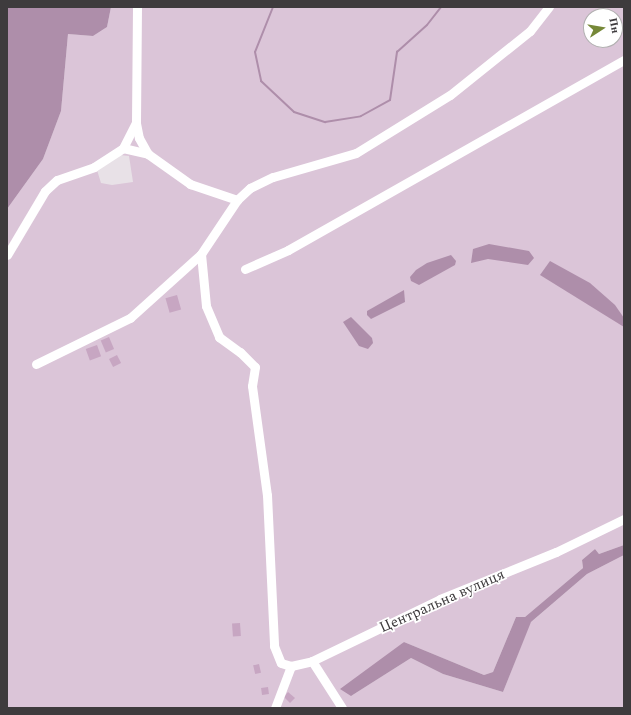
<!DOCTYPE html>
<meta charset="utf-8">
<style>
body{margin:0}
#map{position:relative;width:631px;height:715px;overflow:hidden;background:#e8e1e7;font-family:Spectral,serif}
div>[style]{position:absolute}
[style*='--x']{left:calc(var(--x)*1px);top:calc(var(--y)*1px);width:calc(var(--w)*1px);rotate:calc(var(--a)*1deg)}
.green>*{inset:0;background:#dbc5d8}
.water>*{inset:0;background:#ae8eaa}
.stream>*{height:2px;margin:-1px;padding:0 1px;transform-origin:1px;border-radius:1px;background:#ae8eaa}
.building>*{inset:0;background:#c7a6c2;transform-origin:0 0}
.minor>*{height:9px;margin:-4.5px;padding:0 4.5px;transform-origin:4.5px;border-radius:4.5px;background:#fff}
span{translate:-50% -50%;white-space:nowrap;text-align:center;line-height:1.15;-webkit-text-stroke:3.5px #fff;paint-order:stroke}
.street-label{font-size:15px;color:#3e3b3d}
.frame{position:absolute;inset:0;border:8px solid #3e3b3d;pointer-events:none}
.north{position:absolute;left:583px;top:8px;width:40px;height:40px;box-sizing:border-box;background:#fff;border:1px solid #b2b1b1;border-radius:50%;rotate:78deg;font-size:11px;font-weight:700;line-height:16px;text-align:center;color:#3e3b3d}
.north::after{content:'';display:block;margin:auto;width:14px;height:18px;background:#768838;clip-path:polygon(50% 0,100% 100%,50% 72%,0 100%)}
</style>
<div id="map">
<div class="green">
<div style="clip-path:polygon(evenodd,111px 7px,624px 7px,624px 545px,599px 554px,595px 549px,582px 560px,583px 568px,525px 617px,516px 617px,493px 672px,484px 675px,404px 642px,351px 696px,411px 658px,443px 674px,503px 692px,530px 623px,587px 574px,624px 555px,624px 708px,7px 708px,7px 209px,43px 159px,61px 111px,68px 34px,93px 36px,107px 27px,111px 7px,591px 16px,615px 16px,615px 40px,591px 40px,591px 16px,111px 7px,120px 155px,129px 156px,133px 182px,112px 185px,101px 183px,97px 170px,120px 155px)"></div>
</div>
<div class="water">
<div style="clip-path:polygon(7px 7px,111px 7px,107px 27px,93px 36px,68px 34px,61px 111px,43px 159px,7px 209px)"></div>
<div style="clip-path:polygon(489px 244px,529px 251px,534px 258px,528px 265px,488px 259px,471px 263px,473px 249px)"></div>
<div style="clip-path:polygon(451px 255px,456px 261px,455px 265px,419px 285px,411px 281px,410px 277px,416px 270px,427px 263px)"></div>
<div style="clip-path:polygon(550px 261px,590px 283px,615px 305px,624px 318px,624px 327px,540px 275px)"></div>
<div style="clip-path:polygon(404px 290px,405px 302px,371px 319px,367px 315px,367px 311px)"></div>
<div style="clip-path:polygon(351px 317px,372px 338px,373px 343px,368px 349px,359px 346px,343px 322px)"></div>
<div style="clip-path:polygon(624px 545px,624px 555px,587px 574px,531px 622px,503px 692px,443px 674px,411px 658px,351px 696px,340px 689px,404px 642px,484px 675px,493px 672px,516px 617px,525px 617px,583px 568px,582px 560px,595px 549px,599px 554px)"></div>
</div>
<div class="stream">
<div style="--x:273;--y:7;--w:48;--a:111.8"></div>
<div style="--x:255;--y:52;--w:30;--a:78"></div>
<div style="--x:261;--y:81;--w:45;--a:43.2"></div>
<div style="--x:294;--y:112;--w:33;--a:18"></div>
<div style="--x:325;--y:122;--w:36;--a:-9"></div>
<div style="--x:361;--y:116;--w:33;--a:-29"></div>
<div style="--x:390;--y:100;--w:49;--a:-81.7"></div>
<div style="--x:397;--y:52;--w:40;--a:-42"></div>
<div style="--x:427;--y:25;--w:23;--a:-52"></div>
</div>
<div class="building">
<div style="left:177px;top:295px;width:15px;height:12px;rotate:74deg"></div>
<div style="left:109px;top:337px;width:13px;height:9px;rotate:67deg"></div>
<div style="left:97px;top:345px;width:12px;height:12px;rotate:70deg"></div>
<div style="left:117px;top:355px;width:9px;height:9px;rotate:63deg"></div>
<div style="left:240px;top:623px;width:13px;height:8px;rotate:86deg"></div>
<div style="left:259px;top:664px;width:9px;height:6px;rotate:77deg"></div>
<div style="left:268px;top:687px;width:7px;height:7px;rotate:82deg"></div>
<div style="clip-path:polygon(288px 692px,295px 698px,290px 703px,284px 697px)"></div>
</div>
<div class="minor">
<div style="--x:137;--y:7;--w:116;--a:90.5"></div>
<div style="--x:136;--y:123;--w:15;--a:79"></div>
<div style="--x:139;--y:138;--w:18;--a:61"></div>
<div style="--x:123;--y:148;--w:28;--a:-63"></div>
<div style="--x:201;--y:254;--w:52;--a:84.5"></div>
<div style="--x:206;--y:306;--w:34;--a:67"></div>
<div style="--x:219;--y:337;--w:26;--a:36"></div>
<div style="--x:240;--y:352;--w:21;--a:45"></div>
<div style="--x:255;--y:367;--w:19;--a:99"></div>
<div style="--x:252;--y:386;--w:110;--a:82.2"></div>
<div style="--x:267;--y:495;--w:151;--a:87.3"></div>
<div style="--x:274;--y:646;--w:18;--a:68"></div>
<div style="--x:281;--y:663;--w:10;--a:17"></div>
<div style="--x:291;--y:666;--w:22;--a:-13"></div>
<div style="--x:312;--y:661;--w:142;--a:-25.8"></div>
<div style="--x:440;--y:599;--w:125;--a:-22.1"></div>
<div style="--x:556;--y:552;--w:76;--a:-25.9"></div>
<div style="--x:7;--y:255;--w:74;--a:-59.3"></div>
<div style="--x:45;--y:191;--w:16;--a:-43"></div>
<div style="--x:57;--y:180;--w:39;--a:-19"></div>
<div style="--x:94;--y:167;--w:35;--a:-33"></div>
<div style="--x:123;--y:148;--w:26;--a:13"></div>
<div style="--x:148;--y:154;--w:52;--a:35.5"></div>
<div style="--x:190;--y:184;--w:50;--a:18.8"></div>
<div style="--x:245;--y:269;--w:47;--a:-23.8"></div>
<div style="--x:288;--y:250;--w:386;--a:-29.5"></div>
<div style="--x:36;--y:364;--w:105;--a:-26.1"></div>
<div style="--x:130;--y:318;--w:96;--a:-42"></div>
<div style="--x:201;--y:254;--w:65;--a:-56.3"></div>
<div style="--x:237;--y:200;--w:18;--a:-43"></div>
<div style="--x:250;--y:188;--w:25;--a:-26"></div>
<div style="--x:273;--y:177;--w:86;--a:-16.1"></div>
<div style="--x:356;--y:153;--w:110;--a:-31.7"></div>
<div style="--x:450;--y:95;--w:102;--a:-38.7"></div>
<div style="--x:530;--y:31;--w:31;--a:-52"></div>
<div style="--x:312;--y:661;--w:56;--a:57.4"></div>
<div style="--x:275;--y:708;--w:45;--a:-69.1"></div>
</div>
<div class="street-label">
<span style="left:442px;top:601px;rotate:-24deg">Центральна вулиця</span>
</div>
<div class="frame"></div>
<div class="north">Пн</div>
</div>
